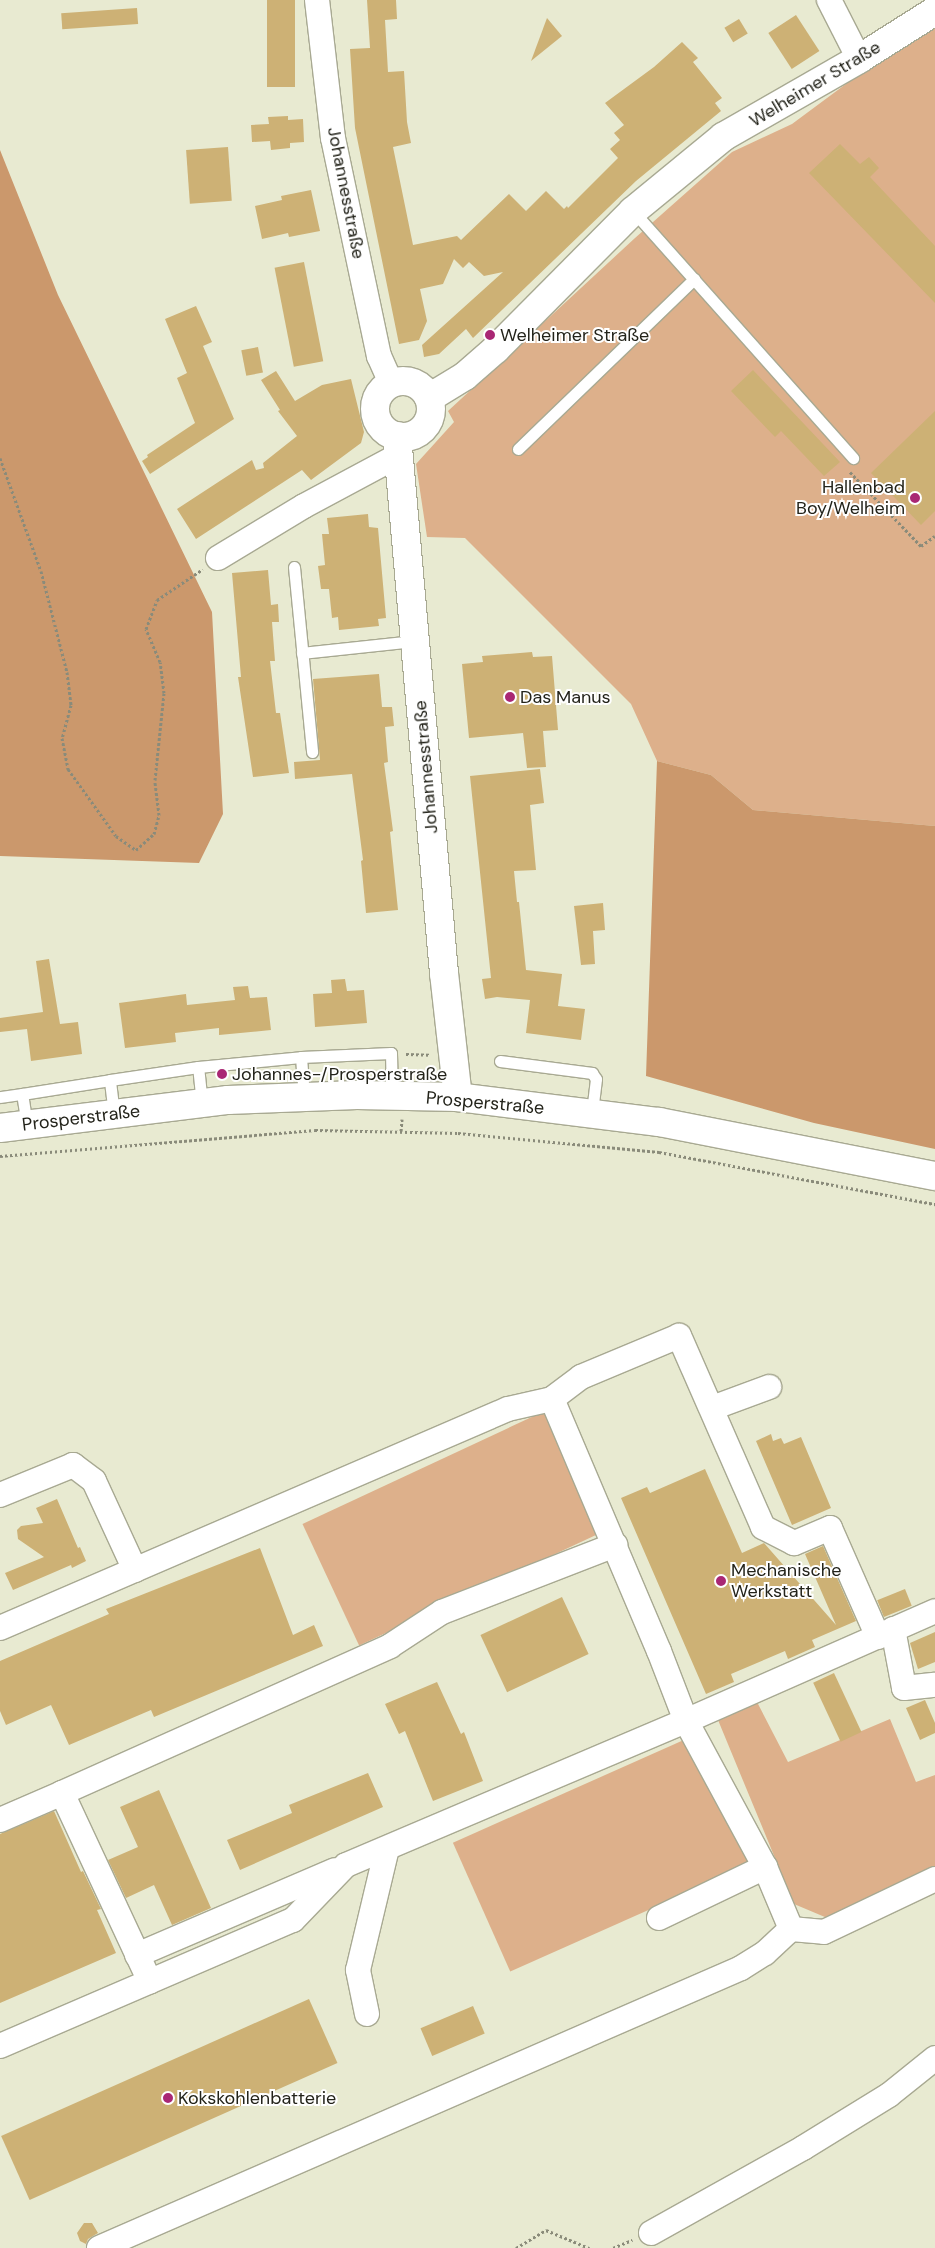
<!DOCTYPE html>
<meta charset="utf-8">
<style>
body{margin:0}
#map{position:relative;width:935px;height:2248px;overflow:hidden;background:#e8ead1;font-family:"DM Sans",sans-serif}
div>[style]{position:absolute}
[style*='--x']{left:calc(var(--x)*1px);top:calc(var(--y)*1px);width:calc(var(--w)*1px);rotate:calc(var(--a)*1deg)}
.green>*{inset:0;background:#ddb08b;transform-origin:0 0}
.forest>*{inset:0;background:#cb986c}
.building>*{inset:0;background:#cdb175;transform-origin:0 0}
.path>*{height:3px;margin-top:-1.5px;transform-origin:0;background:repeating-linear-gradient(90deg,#8a8b7a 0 2.5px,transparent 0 5px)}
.roads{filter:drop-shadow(1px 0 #a8a992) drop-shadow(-1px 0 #a8a992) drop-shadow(0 1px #a8a992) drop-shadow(0 -1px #a8a992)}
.service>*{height:11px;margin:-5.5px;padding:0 5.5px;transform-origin:5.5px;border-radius:5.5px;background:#fff}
.minor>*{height:24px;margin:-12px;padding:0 12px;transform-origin:12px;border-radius:12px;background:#fff}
.tertiary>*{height:28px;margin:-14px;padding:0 14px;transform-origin:14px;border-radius:14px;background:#fff}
.tertiary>.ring{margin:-14px;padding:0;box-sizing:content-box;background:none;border:28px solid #fff;border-radius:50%}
.secondary>*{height:28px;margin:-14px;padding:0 14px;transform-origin:14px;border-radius:14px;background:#fff}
.dots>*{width:14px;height:14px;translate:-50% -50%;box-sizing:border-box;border:2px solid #fff;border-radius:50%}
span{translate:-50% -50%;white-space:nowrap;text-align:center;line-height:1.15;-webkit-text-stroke:4px #fff;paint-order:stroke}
.street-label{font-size:18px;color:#23231a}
.poi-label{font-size:18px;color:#23231a}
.left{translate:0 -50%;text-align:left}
.right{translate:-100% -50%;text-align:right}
</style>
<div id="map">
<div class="green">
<div style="clip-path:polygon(935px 26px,935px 826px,753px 810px,711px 775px,657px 761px,631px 704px,465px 538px,427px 537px,416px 464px,454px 422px,448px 411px,635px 238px,732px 152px,792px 124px,850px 81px)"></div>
<div style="left:549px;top:1409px;width:134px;height:272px;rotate:65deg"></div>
<div style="clip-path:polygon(757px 1702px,788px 1762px,890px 1719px,916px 1782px,935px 1775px,935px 1871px,832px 1920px,794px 1904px,718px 1720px)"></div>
<div style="left:695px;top:1735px;width:141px;height:265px;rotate:66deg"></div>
</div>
<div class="forest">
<div style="clip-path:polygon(0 150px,58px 295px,212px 612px,223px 814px,199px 863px,0 856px)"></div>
<div style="clip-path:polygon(657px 761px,711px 775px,753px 810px,935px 826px,935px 1149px,814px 1123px,646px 1076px)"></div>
</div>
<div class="building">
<div style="left:267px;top:0;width:28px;height:87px"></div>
<div style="clip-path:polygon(367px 0,396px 0,397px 19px,385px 20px,388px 72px,404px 71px,407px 122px,411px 143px,393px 147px,413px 245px,457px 236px,461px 240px,509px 194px,526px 211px,546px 191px,564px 209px,567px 206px,568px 208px,618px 158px,610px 149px,620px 140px,614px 133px,624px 125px,605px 103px,654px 67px,682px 42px,698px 58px,693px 62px,722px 98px,715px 103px,721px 111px,636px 181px,473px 338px,466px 329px,439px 354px,424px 357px,422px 345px,503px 272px,484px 276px,469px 262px,463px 268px,454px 259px,443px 284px,420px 289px,427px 321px,419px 340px,399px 344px,355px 128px,350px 49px,370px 48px)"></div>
<div style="left:137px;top:8px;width:16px;height:76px;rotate:86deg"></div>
<div style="left:796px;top:15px;width:43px;height:33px;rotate:57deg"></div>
<div style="clip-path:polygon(547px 18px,562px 36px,531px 61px)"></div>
<div style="left:739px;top:19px;width:17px;height:17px;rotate:59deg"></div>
<div style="clip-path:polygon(288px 116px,288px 120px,303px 119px,304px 142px,290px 143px,290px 148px,271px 150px,270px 141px,252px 142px,251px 125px,269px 124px,268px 117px)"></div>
<div style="clip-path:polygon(840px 144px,860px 164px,869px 157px,879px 168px,870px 177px,935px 246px,935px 303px,809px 173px)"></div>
<div style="left:228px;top:147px;width:54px;height:42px;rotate:86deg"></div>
<div style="clip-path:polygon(311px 190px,320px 231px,289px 237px,288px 233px,262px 239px,255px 206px,282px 200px,281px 196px)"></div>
<div style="left:304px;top:262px;width:101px;height:30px;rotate:79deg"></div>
<div style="clip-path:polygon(196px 306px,212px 342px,203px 346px,234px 419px,150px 474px,142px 461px,148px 457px,147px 455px,195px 423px,177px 378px,187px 373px,165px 319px)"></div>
<div style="left:258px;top:347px;width:26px;height:17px;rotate:79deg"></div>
<div style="clip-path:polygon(753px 370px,840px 462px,824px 476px,781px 431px,775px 437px,731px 391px)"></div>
<div style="clip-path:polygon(276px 371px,295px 401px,322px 385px,351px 379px,364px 432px,361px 443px,311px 480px,302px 470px,196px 539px,177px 509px,252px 460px,256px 470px,264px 468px,263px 463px,297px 436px,278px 411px,280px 410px,261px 380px)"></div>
<div style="clip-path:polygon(935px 411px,935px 511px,921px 525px,871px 473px)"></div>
<div style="clip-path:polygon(368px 514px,369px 527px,378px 528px,386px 618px,378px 619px,379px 626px,339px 630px,338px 617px,332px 618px,329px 589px,321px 589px,318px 566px,325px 565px,322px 534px,329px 534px,327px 518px)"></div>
<div style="clip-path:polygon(268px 570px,271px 605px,278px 604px,279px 622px,272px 622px,275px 661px,270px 661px,276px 713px,280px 713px,289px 773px,253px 777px,238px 677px,241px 677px,232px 573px)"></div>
<div style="clip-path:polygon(532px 652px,533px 657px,552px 656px,558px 730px,543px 731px,546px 767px,527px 768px,523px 733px,469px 738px,462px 664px,483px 662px,482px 656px)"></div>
<div style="clip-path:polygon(379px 674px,382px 707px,392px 707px,394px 726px,385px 727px,388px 762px,384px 763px,393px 831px,390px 832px,398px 910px,366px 913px,361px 861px,363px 860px,352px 774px,295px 779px,294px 762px,320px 760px,313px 679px)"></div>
<div style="clip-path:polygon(540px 769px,544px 803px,530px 805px,536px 870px,514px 871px,517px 902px,519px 902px,526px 970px,562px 974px,558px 1006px,585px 1009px,581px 1040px,526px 1033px,530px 1000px,497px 997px,485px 999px,482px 979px,491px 978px,470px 776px)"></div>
<div style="clip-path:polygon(603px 903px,605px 930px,593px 931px,595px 964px,581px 965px,574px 906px)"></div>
<div style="clip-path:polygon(49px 959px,60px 1024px,78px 1022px,82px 1054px,31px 1061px,27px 1029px,0 1032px,0 1018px,43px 1012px,36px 961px)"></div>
<div style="clip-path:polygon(345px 979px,347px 991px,364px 990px,367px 1023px,315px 1027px,313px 994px,332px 993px,331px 980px)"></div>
<div style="clip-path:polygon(248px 986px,250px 998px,267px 997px,271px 1030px,219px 1035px,219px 1028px,175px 1033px,176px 1042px,125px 1048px,119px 1003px,186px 994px,187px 1005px,235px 1000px,233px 987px)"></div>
<div style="clip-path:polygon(771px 1434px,773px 1441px,781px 1438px,784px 1444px,801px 1437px,831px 1508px,792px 1525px,756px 1441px)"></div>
<div style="clip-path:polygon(705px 1469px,742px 1553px,764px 1543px,836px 1625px,805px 1554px,823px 1546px,856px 1621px,812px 1640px,815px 1647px,788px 1659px,785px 1651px,731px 1674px,734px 1682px,706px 1694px,621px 1498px,647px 1487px,650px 1493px)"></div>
<div style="clip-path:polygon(57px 1499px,78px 1548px,80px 1547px,86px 1561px,72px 1568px,71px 1565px,13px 1590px,5px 1573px,44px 1557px,18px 1539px,17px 1530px,21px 1526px,43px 1523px,36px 1508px)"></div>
<div style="clip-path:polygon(260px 1548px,293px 1635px,314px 1625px,323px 1646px,154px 1717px,151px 1710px,69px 1745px,51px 1705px,6px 1725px,0 1711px,0 1661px,109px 1614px,106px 1609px)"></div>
<div style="left:905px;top:1589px;width:18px;height:30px;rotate:68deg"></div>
<div style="left:562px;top:1597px;width:63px;height:90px;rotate:65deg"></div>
<div style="clip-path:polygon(935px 1632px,935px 1662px,918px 1669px,910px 1643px)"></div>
<div style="left:834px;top:1673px;width:65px;height:23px;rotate:65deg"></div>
<div style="clip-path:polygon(437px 1682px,461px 1734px,464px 1732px,483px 1781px,433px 1801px,405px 1731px,399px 1734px,385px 1704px)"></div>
<div style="clip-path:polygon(925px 1700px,935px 1723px,935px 1733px,920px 1740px,906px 1708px)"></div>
<div style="clip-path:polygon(368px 1773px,383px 1807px,240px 1870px,227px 1840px,292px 1813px,289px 1805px)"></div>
<div style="clip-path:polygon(159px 1790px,211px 1908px,172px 1925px,154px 1885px,126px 1898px,108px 1860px,138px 1847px,120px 1807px)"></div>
<div style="clip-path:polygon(54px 1811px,81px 1872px,83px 1871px,101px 1909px,97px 1910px,116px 1953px,0 2003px,0 1834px)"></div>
<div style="left:309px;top:1999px;width:70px;height:337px;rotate:66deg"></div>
<div style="left:473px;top:2006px;width:30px;height:57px;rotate:67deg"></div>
<div style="clip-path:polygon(84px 2223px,92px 2223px,98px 2233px,88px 2239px,86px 2244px,80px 2241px,77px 2233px)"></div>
</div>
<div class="path">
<div style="--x:0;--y:458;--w:120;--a:70.1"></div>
<div style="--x:41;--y:571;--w:104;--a:75.6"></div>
<div style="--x:67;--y:672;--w:33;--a:83"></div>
<div style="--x:71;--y:705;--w:34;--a:105"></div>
<div style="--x:62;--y:738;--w:32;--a:79"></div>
<div style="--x:68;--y:769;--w:82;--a:54.4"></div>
<div style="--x:116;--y:836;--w:24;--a:35"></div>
<div style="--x:136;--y:850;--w:24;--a:-42"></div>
<div style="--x:154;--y:834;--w:20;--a:-75"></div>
<div style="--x:159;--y:815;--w:35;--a:-97"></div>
<div style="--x:155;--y:780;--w:87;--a:-84.1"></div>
<div style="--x:164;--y:693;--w:31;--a:-97"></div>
<div style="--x:160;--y:662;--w:36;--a:-113"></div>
<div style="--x:146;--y:629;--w:31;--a:-69"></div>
<div style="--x:157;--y:600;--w:55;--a:-34"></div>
<div style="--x:850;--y:472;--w:103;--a:46.2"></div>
<div style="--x:921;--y:546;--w:17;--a:-36"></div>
<div style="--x:406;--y:1054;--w:24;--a:2"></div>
<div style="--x:401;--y:1131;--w:12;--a:-85"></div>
<div style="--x:0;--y:1156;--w:316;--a:-4.7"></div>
<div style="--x:315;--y:1130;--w:143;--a:1.2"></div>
<div style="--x:458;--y:1133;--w:202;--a:5.4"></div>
<div style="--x:659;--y:1152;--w:281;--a:10.7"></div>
<div style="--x:516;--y:2248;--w:35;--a:-31"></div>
<div style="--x:546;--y:2230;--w:47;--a:22.7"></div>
<div style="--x:613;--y:2248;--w:21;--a:-23"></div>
</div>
<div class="roads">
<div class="service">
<div style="--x:633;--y:211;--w:331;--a:48.3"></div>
<div style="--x:518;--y:449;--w:245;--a:-44"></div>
<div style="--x:294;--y:567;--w:186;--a:84.4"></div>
<div style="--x:302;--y:653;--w:114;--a:-6.1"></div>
<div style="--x:500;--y:1061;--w:93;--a:7.4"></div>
<div style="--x:592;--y:1073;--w:7;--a:56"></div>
<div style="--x:596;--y:1079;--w:35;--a:97"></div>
<div style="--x:0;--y:1097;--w:22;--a:-8"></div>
<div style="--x:304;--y:1097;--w:40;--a:-94.3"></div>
<div style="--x:301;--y:1057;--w:90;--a:-2.5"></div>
<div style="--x:391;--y:1053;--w:43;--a:88.7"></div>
<div style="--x:202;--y:1104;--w:37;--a:-96"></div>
<div style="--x:198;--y:1067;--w:103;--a:-5.5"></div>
<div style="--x:114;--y:1114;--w:34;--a:-97"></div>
<div style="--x:110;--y:1080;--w:89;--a:-8.4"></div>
<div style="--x:27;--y:1125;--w:31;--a:-99"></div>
<div style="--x:22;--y:1094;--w:89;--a:-9"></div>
</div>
<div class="minor">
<div style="--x:317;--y:0;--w:139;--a:83.4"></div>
<div style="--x:333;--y:138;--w:223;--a:78.1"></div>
<div style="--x:379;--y:356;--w:30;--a:66"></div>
<div style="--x:829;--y:0;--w:66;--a:63"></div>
<div style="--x:218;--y:558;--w:100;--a:-31.2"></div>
<div style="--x:304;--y:506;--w:108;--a:-28.2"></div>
<div style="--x:712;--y:1408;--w:61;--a:-20.2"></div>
<div style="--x:0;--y:1495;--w:79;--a:-22.3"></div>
<div style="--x:73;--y:1465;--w:26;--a:37"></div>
<div style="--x:94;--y:1481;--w:98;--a:65.3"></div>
<div style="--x:0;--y:1628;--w:553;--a:-23.32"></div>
<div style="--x:508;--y:1409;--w:45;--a:-12.8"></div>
<div style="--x:893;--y:1629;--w:60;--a:79.4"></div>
<div style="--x:904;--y:1688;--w:31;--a:-6"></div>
<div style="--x:878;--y:1637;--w:119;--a:-113.8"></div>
<div style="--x:830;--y:1528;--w:39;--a:157"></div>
<div style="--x:794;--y:1543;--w:35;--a:-153"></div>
<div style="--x:763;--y:1527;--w:209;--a:-113.7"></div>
<div style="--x:679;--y:1336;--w:106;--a:157.3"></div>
<div style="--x:581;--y:1377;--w:36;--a:143"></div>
<div style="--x:552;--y:1399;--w:274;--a:67"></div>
<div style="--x:659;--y:1651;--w:75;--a:68.9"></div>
<div style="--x:686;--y:1721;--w:166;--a:61.6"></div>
<div style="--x:765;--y:1867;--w:67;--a:67.2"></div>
<div style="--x:791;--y:1929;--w:33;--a:5"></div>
<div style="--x:824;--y:1932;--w:123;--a:-25.5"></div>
<div style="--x:62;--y:1793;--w:359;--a:-24.1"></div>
<div style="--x:390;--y:1646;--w:62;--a:-33.2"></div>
<div style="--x:442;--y:1612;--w:186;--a:-21.2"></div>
<div style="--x:0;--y:1820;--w:68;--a:-23.5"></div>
<div style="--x:62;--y:1793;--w:208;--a:65"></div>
<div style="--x:659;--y:1918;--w:118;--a:-25.7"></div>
<div style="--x:137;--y:1955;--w:215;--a:-23.2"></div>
<div style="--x:367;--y:2014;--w:45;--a:-101.6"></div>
<div style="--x:358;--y:1970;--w:125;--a:-76.6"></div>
<div style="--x:0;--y:2046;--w:319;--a:-23.3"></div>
<div style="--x:293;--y:1920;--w:76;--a:-46.1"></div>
<div style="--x:346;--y:1865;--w:369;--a:-23"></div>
<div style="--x:686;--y:1721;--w:272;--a:-23.8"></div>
<div style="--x:651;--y:2233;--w:174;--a:-29.2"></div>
<div style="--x:803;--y:2148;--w:101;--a:-31.6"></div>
<div style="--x:889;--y:2095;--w:59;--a:-38.8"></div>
<div style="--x:99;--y:2248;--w:700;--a:-23.56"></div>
<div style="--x:741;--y:1968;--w:28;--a:-32"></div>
<div style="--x:765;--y:1953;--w:35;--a:-43"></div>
</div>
<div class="tertiary">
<div class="ring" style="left:375px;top:381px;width:28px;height:28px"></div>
<div style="--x:429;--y:398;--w:42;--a:-31.4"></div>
<div style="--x:465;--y:376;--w:41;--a:-41.1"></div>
<div style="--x:496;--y:349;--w:194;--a:-45.2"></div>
<div style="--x:633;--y:211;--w:117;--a:-39.4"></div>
<div style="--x:723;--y:137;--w:157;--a:-29.8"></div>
<div style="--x:859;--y:59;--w:90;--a:-32.3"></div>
<div style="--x:397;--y:436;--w:539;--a:85"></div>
<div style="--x:444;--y:973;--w:125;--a:83.6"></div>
</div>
<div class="secondary">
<div style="--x:0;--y:1128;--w:230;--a:-7"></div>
<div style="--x:228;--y:1100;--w:129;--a:-2.2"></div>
<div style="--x:357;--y:1095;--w:101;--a:1.1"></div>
<div style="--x:458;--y:1097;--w:203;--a:7.1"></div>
<div style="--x:659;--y:1122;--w:281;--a:11.1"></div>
</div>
</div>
<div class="dots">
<div style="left:490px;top:335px;background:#a92774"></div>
<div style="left:915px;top:498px;background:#a92774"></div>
<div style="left:510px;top:697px;background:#a92774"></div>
<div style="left:222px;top:1074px;background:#a92774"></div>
<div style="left:721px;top:1581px;background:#a92774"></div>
<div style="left:168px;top:2098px;background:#a92774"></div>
</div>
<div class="street-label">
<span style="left:815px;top:84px;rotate:-31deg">Welheimer Straße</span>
<span style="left:346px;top:193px;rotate:79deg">Johannesstraße</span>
<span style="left:426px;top:767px;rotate:-95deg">Johannesstraße</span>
<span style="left:485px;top:1103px;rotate:5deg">Prosperstraße</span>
<span style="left:81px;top:1118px;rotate:-7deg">Prosperstraße</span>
</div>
<div class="poi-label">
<span class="left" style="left:500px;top:335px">Welheimer Straße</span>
<span class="right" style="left:905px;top:498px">Hallenbad<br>Boy/Welheim</span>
<span class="left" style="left:520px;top:697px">Das Manus</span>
<span class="left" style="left:232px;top:1074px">Johannes-/Prosperstraße</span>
<span class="left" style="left:731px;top:1581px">Mechanische<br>Werkstatt</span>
<span class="left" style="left:178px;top:2098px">Kokskohlenbatterie</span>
</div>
</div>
